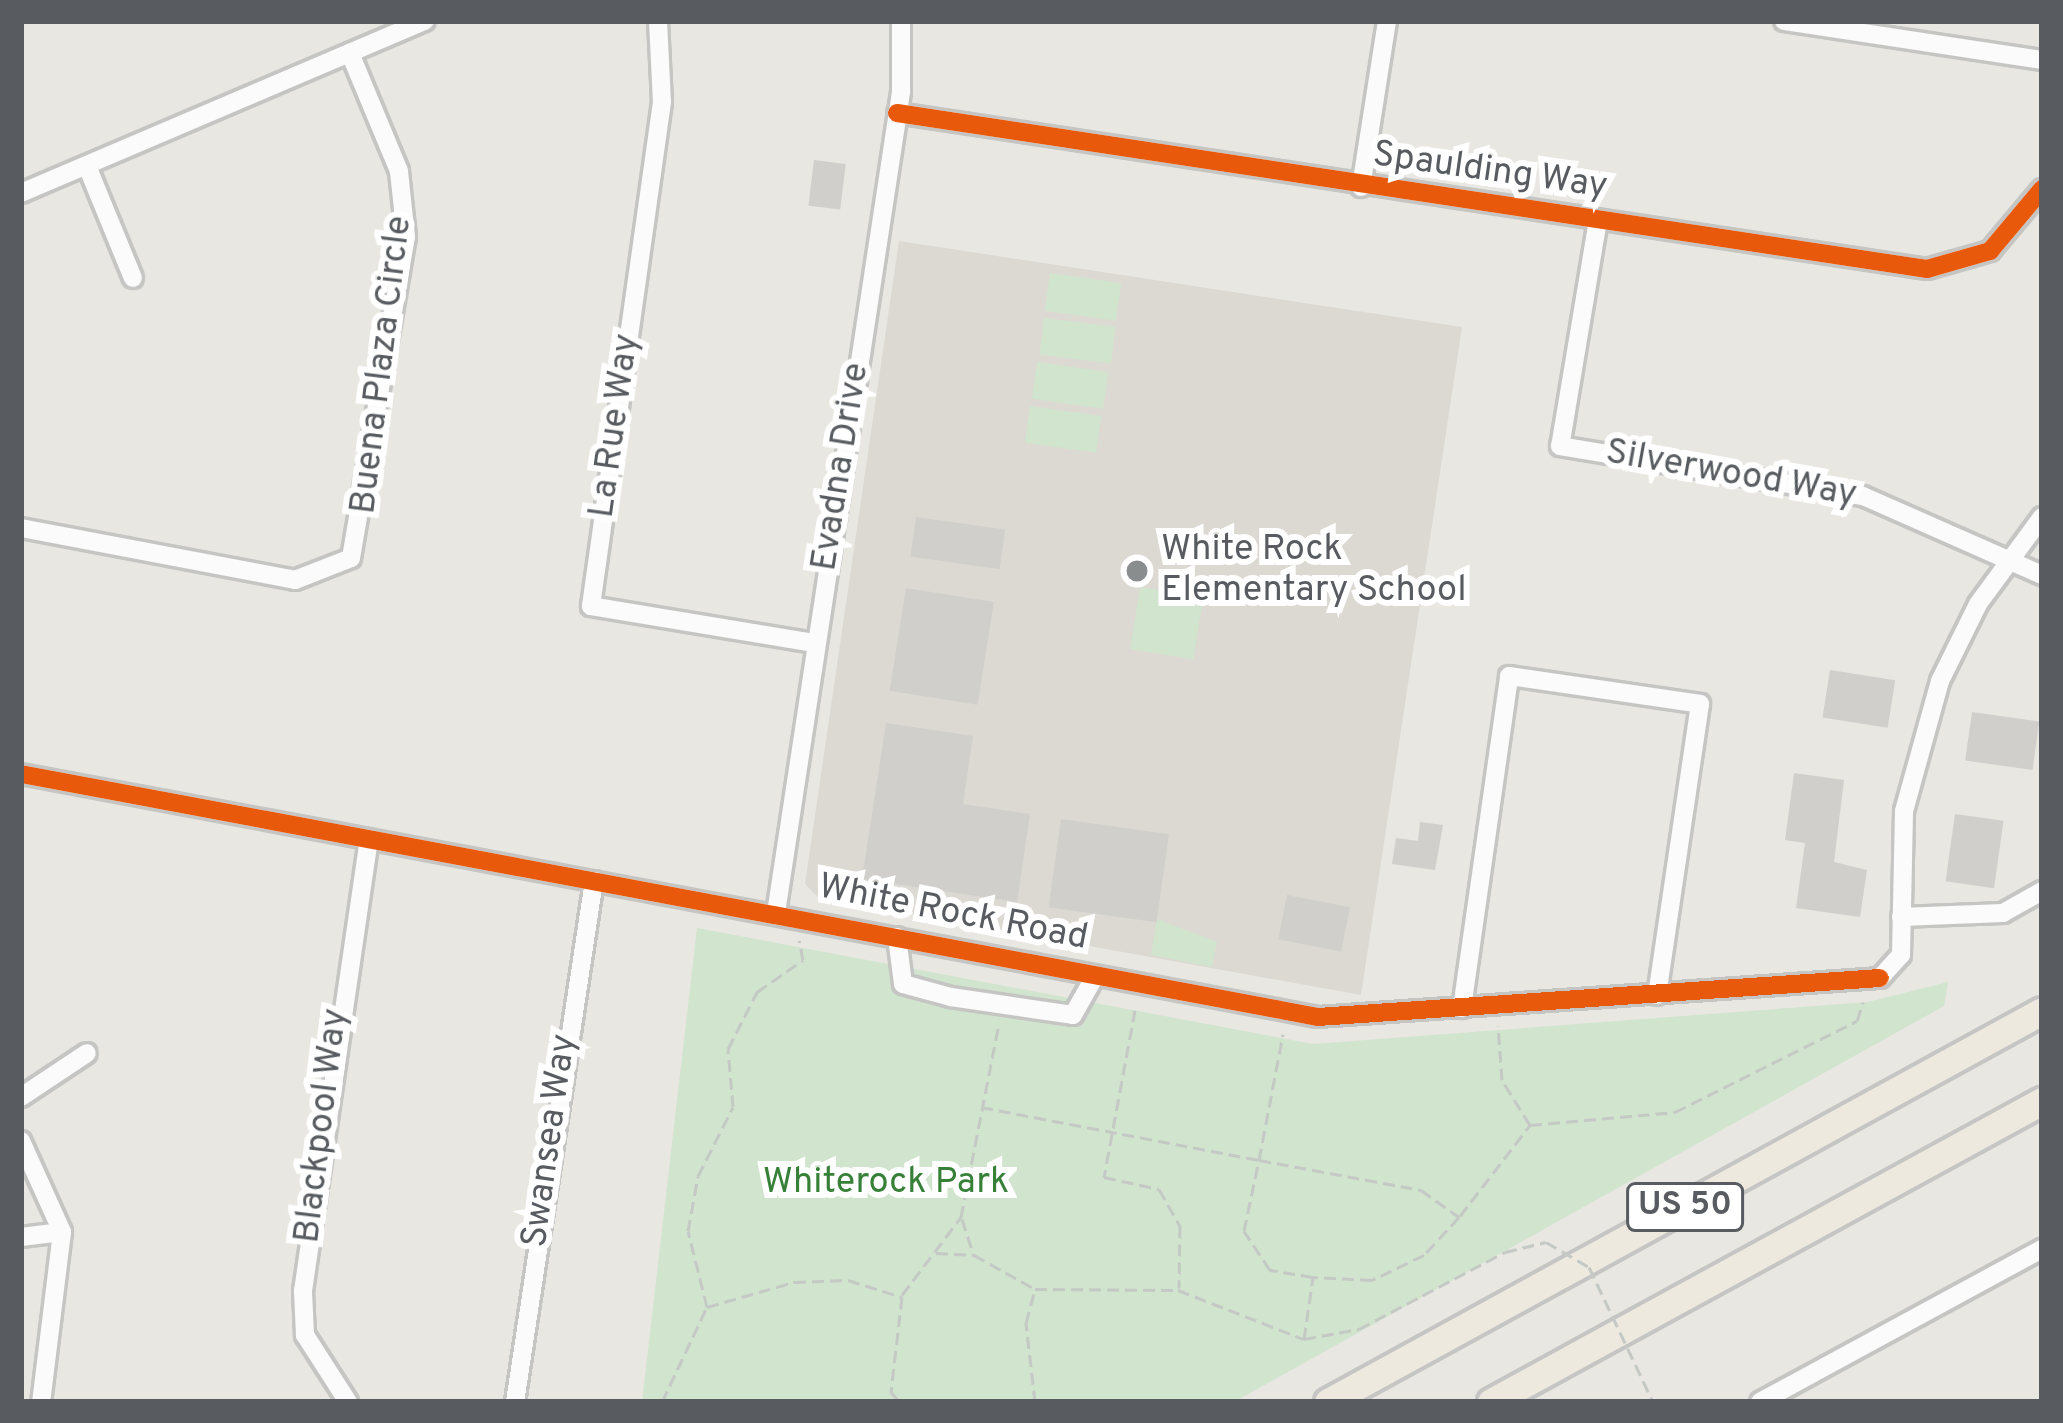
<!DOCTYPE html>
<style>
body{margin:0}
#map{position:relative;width:2063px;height:1423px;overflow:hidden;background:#e8e7e2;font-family:Overpass,sans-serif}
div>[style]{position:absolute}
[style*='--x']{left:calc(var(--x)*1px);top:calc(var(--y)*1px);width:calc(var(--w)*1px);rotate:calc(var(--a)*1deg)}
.education>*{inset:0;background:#dcd9d2}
.green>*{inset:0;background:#d1e4cd;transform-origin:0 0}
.building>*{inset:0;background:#d0cfcc;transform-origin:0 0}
.path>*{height:3px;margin-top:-1.5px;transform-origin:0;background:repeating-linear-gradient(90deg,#c4c9c5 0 12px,transparent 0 18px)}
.roads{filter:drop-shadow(3px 0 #c5c5c4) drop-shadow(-3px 0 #c5c5c4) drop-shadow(0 3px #c5c5c4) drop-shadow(0 -3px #c5c5c4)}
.minor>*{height:18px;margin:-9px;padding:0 9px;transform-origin:9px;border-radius:9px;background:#fcfbfb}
.highway>*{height:27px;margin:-13.5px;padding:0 13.5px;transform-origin:13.5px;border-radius:13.5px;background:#ede9df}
.path-bridge>*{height:3px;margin-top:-1.5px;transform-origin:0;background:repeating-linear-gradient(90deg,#c4c9c5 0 12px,transparent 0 18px)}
.cycleway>*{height:18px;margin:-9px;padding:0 9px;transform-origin:9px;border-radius:9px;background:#e8590c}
.dots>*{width:33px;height:33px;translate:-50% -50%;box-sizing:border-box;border:6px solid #fff;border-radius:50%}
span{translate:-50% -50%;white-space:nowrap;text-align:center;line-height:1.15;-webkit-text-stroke:12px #fff;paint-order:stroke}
.shield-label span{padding:3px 9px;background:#fff;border:3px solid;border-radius:9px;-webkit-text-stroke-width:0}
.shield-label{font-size:33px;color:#585c60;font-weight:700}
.street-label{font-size:36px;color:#585c60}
.poi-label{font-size:36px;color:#585c60}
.left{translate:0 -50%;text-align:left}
.park-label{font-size:36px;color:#378038}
.frame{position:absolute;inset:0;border:24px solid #585c60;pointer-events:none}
</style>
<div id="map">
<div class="education">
<div style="clip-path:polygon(899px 241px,1462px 327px,1361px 995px,818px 897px,805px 884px)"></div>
</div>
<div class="green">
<div style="left:1050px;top:273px;width:72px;height:38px;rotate:8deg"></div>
<div style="left:1044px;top:318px;width:72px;height:37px;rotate:7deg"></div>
<div style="left:1037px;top:362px;width:72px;height:37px;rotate:8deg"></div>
<div style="left:1030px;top:406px;width:72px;height:37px;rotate:8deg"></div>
<div style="left:1140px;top:587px;width:64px;height:63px;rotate:9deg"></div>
<div style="clip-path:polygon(1157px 919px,1217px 942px,1212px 967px,1151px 955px)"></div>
<div style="clip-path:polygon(697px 928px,1313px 1044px,1868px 1002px,1948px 982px,1944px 1006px,1234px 1402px,642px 1402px)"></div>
</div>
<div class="building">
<div style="left:814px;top:160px;width:32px;height:46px;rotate:7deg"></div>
<div style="left:916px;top:517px;width:90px;height:40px;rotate:8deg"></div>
<div style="left:906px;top:588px;width:89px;height:104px;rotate:9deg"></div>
<div style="left:1830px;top:670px;width:66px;height:48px;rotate:9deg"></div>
<div style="left:1972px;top:712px;width:68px;height:49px;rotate:8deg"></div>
<div style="clip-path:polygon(886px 723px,973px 736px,963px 804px,1030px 814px,1017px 902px,862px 879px)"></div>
<div style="clip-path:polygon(1794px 773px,1844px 780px,1834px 862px,1867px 870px,1860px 917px,1796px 908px,1805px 843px,1785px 840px)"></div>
<div style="left:1955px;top:814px;width:49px;height:68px;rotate:8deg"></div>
<div style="left:1061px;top:819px;width:109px;height:89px;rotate:8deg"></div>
<div style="clip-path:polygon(1420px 822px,1443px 825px,1435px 870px,1392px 864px,1396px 838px,1418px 841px)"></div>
<div style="left:1287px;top:895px;width:64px;height:45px;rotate:11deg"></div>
</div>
<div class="path">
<div style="--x:1135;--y:1010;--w:170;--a:100.5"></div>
<div style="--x:1104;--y:1177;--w:56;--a:12.3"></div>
<div style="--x:1159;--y:1189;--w:43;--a:60.4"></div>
<div style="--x:1180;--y:1226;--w:62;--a:90.9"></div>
<div style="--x:981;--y:1107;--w:283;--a:10.8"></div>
<div style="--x:1259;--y:1160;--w:128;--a:-79.2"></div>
<div style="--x:1530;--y:1125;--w:146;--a:-5.1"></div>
<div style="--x:1675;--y:1112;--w:203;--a:-26.6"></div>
<div style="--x:1857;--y:1021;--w:20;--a:-72"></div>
<div style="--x:1460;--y:1216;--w:115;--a:-52.4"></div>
<div style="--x:1530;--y:1125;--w:53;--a:-121.9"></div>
<div style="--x:1502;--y:1080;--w:54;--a:-94.2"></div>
<div style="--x:962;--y:1219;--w:38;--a:72"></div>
<div style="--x:974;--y:1255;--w:70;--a:29.1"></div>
<div style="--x:936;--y:1253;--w:38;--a:3"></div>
<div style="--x:902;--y:1295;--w:98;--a:-52.9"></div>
<div style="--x:961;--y:1217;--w:198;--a:-78.9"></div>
<div style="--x:707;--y:1307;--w:78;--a:-104"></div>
<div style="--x:688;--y:1231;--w:56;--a:-79.7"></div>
<div style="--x:698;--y:1176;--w:77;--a:-63.1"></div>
<div style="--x:733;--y:1107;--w:58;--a:-94.9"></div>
<div style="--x:728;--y:1049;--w:64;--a:-63"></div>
<div style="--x:757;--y:992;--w:56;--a:-34.8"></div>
<div style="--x:803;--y:960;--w:20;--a:-101"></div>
<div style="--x:662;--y:1402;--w:105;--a:-64.7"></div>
<div style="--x:707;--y:1307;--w:91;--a:-16"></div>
<div style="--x:794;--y:1282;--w:54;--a:-2.1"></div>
<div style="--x:848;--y:1280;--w:57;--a:17.5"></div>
<div style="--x:902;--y:1297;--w:96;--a:96.6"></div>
<div style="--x:891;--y:1392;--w:13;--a:48"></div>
<div style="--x:1035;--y:1402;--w:80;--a:-96.5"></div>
<div style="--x:1026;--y:1323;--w:35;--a:-75"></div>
<div style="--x:1035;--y:1289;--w:143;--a:0.4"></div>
<div style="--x:1178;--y:1290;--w:135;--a:21.3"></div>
<div style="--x:1304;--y:1339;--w:63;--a:-81.7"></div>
<div style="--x:1313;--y:1277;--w:44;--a:-170.8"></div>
<div style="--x:1270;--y:1270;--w:47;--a:-123.7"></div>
<div style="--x:1244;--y:1231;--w:73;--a:-78.1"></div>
<div style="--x:1259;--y:1160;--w:165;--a:10.5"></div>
<div style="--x:1421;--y:1190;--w:47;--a:35.4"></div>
<div style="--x:1459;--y:1217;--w:52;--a:132.6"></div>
<div style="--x:1424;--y:1255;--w:58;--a:154.3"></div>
<div style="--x:1372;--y:1280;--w:59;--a:-177.1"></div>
</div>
<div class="roads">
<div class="minor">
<div style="--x:658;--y:21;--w:81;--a:87.2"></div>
<div style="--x:662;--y:102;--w:509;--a:98.02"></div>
<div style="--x:591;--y:606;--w:227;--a:9.4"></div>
<div style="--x:1784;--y:21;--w:261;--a:8.6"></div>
<div style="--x:897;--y:113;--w:1042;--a:8.61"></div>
<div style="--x:1927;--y:269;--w:66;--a:-15.9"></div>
<div style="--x:1990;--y:251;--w:81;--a:-50"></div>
<div style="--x:87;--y:166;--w:121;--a:67.7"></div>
<div style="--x:1361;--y:187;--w:168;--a:-81.1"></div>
<div style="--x:21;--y:193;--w:439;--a:-23.1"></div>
<div style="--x:1598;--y:220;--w:229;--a:99.5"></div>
<div style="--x:1560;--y:446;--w:307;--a:9.4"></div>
<div style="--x:1863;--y:496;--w:196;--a:23.8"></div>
<div style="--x:21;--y:528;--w:279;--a:10.7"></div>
<div style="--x:295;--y:580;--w:60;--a:-21.4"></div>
<div style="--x:351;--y:558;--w:326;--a:-80.3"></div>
<div style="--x:406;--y:237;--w:66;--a:-96.1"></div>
<div style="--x:399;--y:171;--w:128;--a:-112.6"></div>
<div style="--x:21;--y:774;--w:1320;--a:10.61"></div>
<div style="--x:1318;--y:1017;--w:563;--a:-3.97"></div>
<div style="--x:1880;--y:978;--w:31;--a:-48"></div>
<div style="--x:1901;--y:955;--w:144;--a:-88.8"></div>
<div style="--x:1904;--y:811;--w:135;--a:-74.5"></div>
<div style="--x:1940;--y:681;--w:86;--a:-63.7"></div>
<div style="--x:1978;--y:604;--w:108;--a:-53.7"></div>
<div style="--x:776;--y:913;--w:830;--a:-81.34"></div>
<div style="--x:901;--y:92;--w:71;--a:-90"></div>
<div style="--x:1901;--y:917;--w:102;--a:-2.2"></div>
<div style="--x:2003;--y:913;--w:45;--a:-29.4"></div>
<div style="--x:897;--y:937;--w:47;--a:82.7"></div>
<div style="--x:903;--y:984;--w:50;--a:15.2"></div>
<div style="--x:951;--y:997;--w:123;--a:8.4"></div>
<div style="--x:1073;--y:1015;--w:45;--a:-60.6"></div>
<div style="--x:1462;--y:1008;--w:335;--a:-81.9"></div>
<div style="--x:1509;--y:676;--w:193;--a:8.3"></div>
<div style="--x:1700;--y:704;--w:294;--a:98.4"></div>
<div style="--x:21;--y:1097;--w:79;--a:-33.7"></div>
<div style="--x:21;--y:1141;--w:100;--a:65.7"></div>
<div style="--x:62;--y:1232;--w:171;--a:97"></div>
<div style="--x:21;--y:1237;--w:41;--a:-7"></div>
<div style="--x:348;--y:1402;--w:80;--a:-122.7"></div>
<div style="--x:305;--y:1335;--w:44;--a:-92.6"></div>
<div style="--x:303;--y:1291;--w:457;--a:-81.7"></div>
<div style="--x:515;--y:1402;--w:527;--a:-81.38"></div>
<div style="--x:1760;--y:1402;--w:321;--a:-28.5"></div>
</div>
<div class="highway">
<div style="--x:1328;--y:1402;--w:814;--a:-28.71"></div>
<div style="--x:1491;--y:1402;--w:628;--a:-28.65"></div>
</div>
</div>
<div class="path-bridge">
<div style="--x:1304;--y:1339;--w:56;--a:-10.3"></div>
<div style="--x:1359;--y:1329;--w:165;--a:-27.8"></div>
<div style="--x:1505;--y:1252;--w:42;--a:-13.7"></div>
<div style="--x:1546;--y:1242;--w:50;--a:30.2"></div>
<div style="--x:1589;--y:1267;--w:149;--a:64.6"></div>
</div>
<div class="cycleway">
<div style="--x:897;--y:113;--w:1042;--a:8.61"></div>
<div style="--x:1927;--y:269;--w:66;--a:-15.9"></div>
<div style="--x:1990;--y:251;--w:81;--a:-50"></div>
<div style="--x:21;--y:774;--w:1320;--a:10.61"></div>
<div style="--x:1318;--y:1017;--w:563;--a:-3.97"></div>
</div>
<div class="dots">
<div style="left:1137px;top:571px;background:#8a8d8e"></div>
</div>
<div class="shield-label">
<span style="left:1685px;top:1207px">US 50</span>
</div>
<div class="street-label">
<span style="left:1490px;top:172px;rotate:8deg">Spaulding Way</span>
<span style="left:383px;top:365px;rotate:-83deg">Buena Plaza Circle</span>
<span style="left:616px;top:426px;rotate:-82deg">La Rue Way</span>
<span style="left:842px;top:467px;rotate:-81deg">Evadna Drive</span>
<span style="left:1731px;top:475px;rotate:10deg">Silverwood Way</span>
<span style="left:953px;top:914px;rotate:11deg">White Rock Road</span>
<span style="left:323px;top:1126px;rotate:-83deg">Blackpool Way</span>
<span style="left:551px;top:1141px;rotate:-82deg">Swansea Way</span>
</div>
<div class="poi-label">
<span class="left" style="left:1161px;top:571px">White Rock<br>Elementary School</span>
</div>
<div class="park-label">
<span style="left:886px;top:1184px">Whiterock Park</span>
</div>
<div class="frame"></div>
</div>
